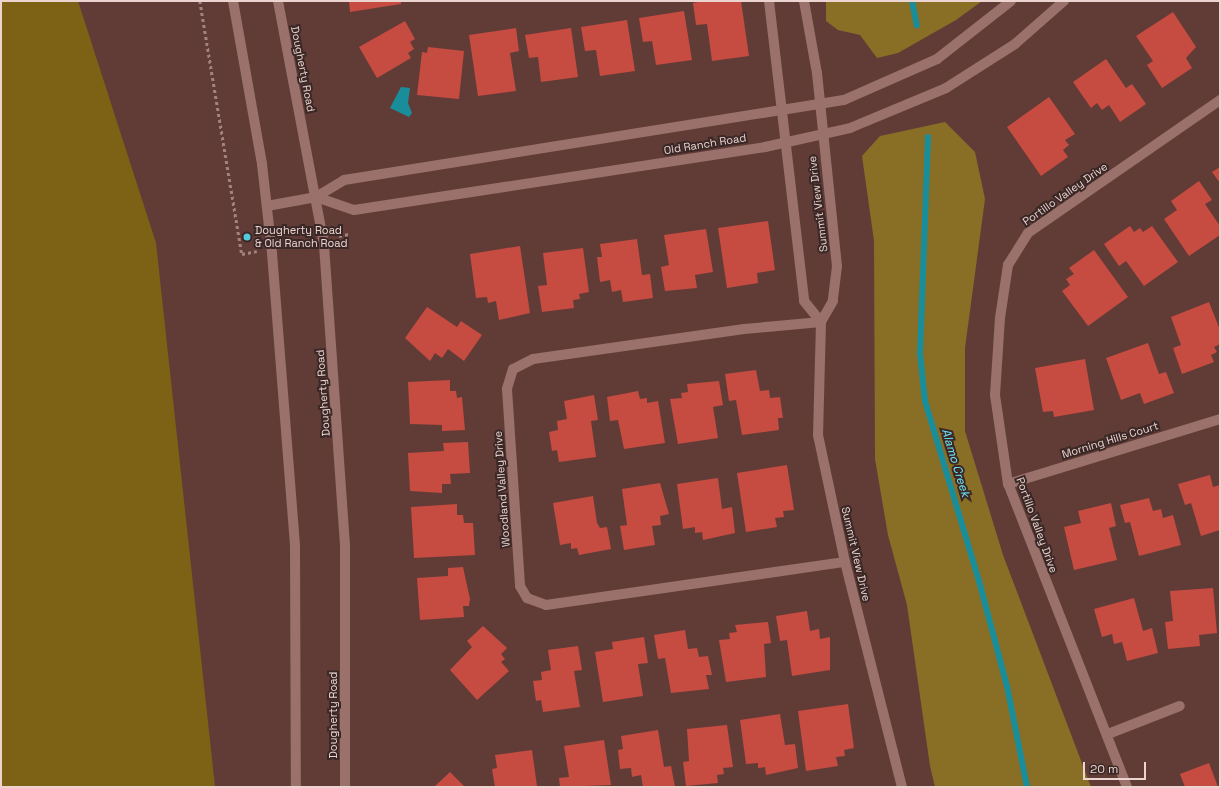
<!DOCTYPE html>
<style>
body{margin:0}
#map{position:relative;width:1221px;height:788px;overflow:hidden;background:#613c37;font-family:"Space Grotesk",sans-serif}
div>[style]{position:absolute}
[style*='--x']{left:calc(var(--x)*1px);top:calc(var(--y)*1px);width:calc(var(--w)*1px);rotate:calc(var(--a)*1deg)}
.green>*{inset:0;background:#7d6216}
.forest>*{inset:0;background:#896e25}
.water>*{inset:0;background:#1a8d9b}
.stream>*{height:6px;margin:-3px;padding:0 3px;transform-origin:3px;border-radius:3px;background:#1a8d9b}
.building>*{inset:0;background:#c64b40}
.path>*{height:2.5px;margin-top:-1.25px;transform-origin:0;background:repeating-linear-gradient(90deg,#a2837f 0 3px,transparent 0 6px)}
.street>*{height:10px;margin:-5px;padding:0 5px;transform-origin:5px;border-radius:5px;background:#9a716b}
.secondary>*{height:10px;margin:-5px;padding:0 5px;transform-origin:5px;border-radius:5px;background:#9a716b}
.dots>*{width:11px;height:11px;translate:-50% -50%;box-sizing:border-box;border:2px solid #3a2826;border-radius:50%}
span{translate:-50% -50%;white-space:nowrap;text-align:center;line-height:1.15;-webkit-text-stroke:4px #3a2826;paint-order:stroke}
.street-label{font-size:11px;color:#ecd4d1}
.poi-label{font-size:11px;color:#ecd4d1}
.left{translate:0 -50%;text-align:left}
.water-label{font-size:12px;color:#6eecfe;font-style:italic}
.frame{position:absolute;inset:0;border:2px solid #ecd4d1;pointer-events:none}
.scale{position:absolute;left:1083px;top:762px;width:63px;height:18px;box-sizing:border-box;border:2px solid #ecd4d1;border-top:0;padding-left:5px;font-size:12px;line-height:14px;white-space:nowrap;color:#ecd4d1;-webkit-text-stroke:3px #3a2826;paint-order:stroke}
</style>
<div id="map">
<div class="green">
<div style="clip-path:polygon(1px 1px,78px 1px,156px 243px,215px 787px,1px 787px)"></div>
</div>
<div class="forest">
<div style="clip-path:polygon(826px 1px,982px 1px,956px 20px,898px 53px,877px 58px,860px 35px,838px 30px,826px 21px)"></div>
<div style="clip-path:polygon(945px 122px,975px 152px,985px 199px,965px 348px,965px 431px,1003px 555px,1091px 787px,935px 787px,930px 766px,907px 605px,888px 535px,875px 459px,874px 241px,862px 156px,880px 136px)"></div>
</div>
<div class="water">
<div style="clip-path:polygon(401px 87px,410px 88px,408px 103px,412px 113px,409px 117px,390px 108px)"></div>
</div>
<div class="stream">
<div style="--x:912;--y:1;--w:25;--a:79"></div>
<div style="--x:928;--y:137;--w:216;--a:92.1"></div>
<div style="--x:920;--y:353;--w:48;--a:84.1"></div>
<div style="--x:925;--y:401;--w:188;--a:73.3"></div>
<div style="--x:979;--y:581;--w:109;--a:75.1"></div>
<div style="--x:1007;--y:686;--w:103;--a:78.8"></div>
</div>
<div class="building">
<div style="clip-path:polygon(349px 1px,401px 1px,401px 4px,350px 12px)"></div>
<div style="clip-path:polygon(703px 1px,741px 1px,749px 56px,712px 61px,707px 24px,696px 25px,693px 3px)"></div>
<div style="clip-path:polygon(684px 11px,692px 60px,656px 65px,652px 41px,643px 42px,639px 18px)"></div>
<div style="clip-path:polygon(1173px 12px,1196px 47px,1186px 58px,1192px 68px,1162px 88px,1147px 65px,1153px 61px,1136px 36px)"></div>
<div style="clip-path:polygon(627px 20px,635px 71px,600px 76px,596px 50px,585px 51px,581px 27px)"></div>
<div style="clip-path:polygon(405px 21px,415px 39px,410px 42px,414px 49px,408px 53px,411px 58px,377px 78px,359px 47px)"></div>
<div style="clip-path:polygon(516px 28px,519px 51px,510px 53px,516px 91px,478px 96px,469px 35px)"></div>
<div style="clip-path:polygon(571px 28px,578px 77px,541px 82px,538px 57px,529px 58px,525px 35px)"></div>
<div style="clip-path:polygon(428px 47px,464px 51px,459px 99px,417px 95px,422px 52px,427px 53px)"></div>
<div style="clip-path:polygon(1106px 59px,1126px 88px,1132px 84px,1146px 104px,1120px 122px,1109px 105px,1102px 110px,1097px 103px,1091px 108px,1073px 82px)"></div>
<div style="clip-path:polygon(1049px 97px,1075px 134px,1065px 140px,1069px 145px,1063px 150px,1068px 157px,1041px 176px,1007px 127px)"></div>
<div style="clip-path:polygon(1220px 167px,1220px 183px,1212px 172px)"></div>
<div style="clip-path:polygon(1199px 181px,1212px 200px,1205px 204px,1220px 226px,1220px 235px,1189px 256px,1164px 219px,1177px 210px,1171px 201px)"></div>
<div style="clip-path:polygon(768px 221px,775px 270px,757px 273px,758px 283px,727px 288px,718px 228px)"></div>
<div style="clip-path:polygon(1130px 226px,1134px 232px,1140px 228px,1143px 232px,1152px 226px,1178px 262px,1144px 286px,1126px 261px,1119px 266px,1104px 244px)"></div>
<div style="clip-path:polygon(706px 229px,713px 272px,695px 275px,697px 288px,665px 291px,661px 267px,669px 265px,664px 235px)"></div>
<div style="clip-path:polygon(637px 239px,642px 275px,650px 274px,653px 298px,623px 302px,621px 290px,612px 292px,610px 280px,600px 282px,597px 257px,602px 257px,600px 244px)"></div>
<div style="clip-path:polygon(520px 246px,530px 313px,499px 320px,496px 301px,488px 303px,487px 297px,476px 298px,470px 254px)"></div>
<div style="clip-path:polygon(583px 248px,589px 292px,579px 294px,580px 299px,573px 300px,574px 308px,542px 312px,538px 286px,547px 285px,543px 253px)"></div>
<div style="clip-path:polygon(1094px 250px,1128px 297px,1088px 326px,1062px 291px,1070px 285px,1066px 279px,1074px 274px,1069px 268px)"></div>
<div style="clip-path:polygon(1209px 302px,1220px 330px,1220px 344px,1214px 347px,1217px 352px,1211px 355px,1214px 362px,1182px 374px,1173px 348px,1181px 345px,1171px 317px)"></div>
<div style="clip-path:polygon(427px 307px,457px 327px,461px 321px,482px 335px,464px 361px,448px 349px,442px 358px,435px 353px,430px 361px,405px 338px)"></div>
<div style="clip-path:polygon(1148px 343px,1159px 374px,1166px 372px,1174px 393px,1144px 404px,1140px 393px,1121px 400px,1106px 358px)"></div>
<div style="clip-path:polygon(1085px 359px,1094px 410px,1054px 417px,1053px 411px,1043px 412px,1035px 368px)"></div>
<div style="clip-path:polygon(756px 370px,760px 391px,769px 390px,770px 398px,780px 397px,783px 418px,778px 418px,779px 430px,742px 435px,736px 400px,729px 401px,725px 374px)"></div>
<div style="clip-path:polygon(450px 380px,450px 391px,456px 391px,457px 398px,462px 397px,465px 430px,442px 431px,442px 425px,410px 424px,408px 382px)"></div>
<div style="clip-path:polygon(719px 381px,723px 405px,713px 407px,718px 438px,678px 444px,670px 399px,682px 398px,681px 393px,688px 392px,687px 384px)"></div>
<div style="clip-path:polygon(638px 391px,640px 399px,647px 398px,647px 403px,658px 401px,665px 443px,624px 449px,618px 420px,610px 421px,607px 397px)"></div>
<div style="clip-path:polygon(594px 395px,598px 420px,591px 421px,596px 457px,559px 462px,557px 450px,552px 451px,549px 432px,558px 430px,557px 421px,567px 419px,564px 401px)"></div>
<div style="clip-path:polygon(468px 442px,470px 473px,450px 474px,451px 484px,442px 484px,442px 493px,410px 491px,408px 453px,444px 451px,443px 443px)"></div>
<div style="clip-path:polygon(787px 465px,794px 510px,783px 511px,784px 517px,775px 518px,777px 527px,746px 532px,737px 473px)"></div>
<div style="clip-path:polygon(1210px 475px,1213px 487px,1220px 485px,1220px 530px,1201px 536px,1191px 503px,1185px 505px,1178px 484px)"></div>
<div style="clip-path:polygon(718px 478px,722px 509px,732px 507px,735px 533px,703px 540px,702px 532px,695px 533px,695px 527px,683px 529px,677px 484px)"></div>
<div style="clip-path:polygon(660px 483px,669px 514px,660px 516px,661px 525px,652px 526px,655px 545px,624px 550px,620px 526px,627px 525px,622px 489px)"></div>
<div style="clip-path:polygon(593px 496px,597px 523px,600px 528px,607px 527px,611px 549px,579px 555px,577px 548px,571px 549px,571px 543px,560px 545px,553px 503px)"></div>
<div style="clip-path:polygon(1149px 498px,1153px 511px,1161px 509px,1163px 518px,1173px 515px,1181px 545px,1139px 556px,1130px 522px,1125px 523px,1120px 505px)"></div>
<div style="clip-path:polygon(1111px 503px,1116px 526px,1109px 528px,1117px 560px,1074px 570px,1064px 527px,1081px 523px,1078px 511px)"></div>
<div style="clip-path:polygon(457px 504px,457px 515px,463px 515px,464px 523px,473px 523px,475px 555px,414px 558px,411px 507px)"></div>
<div style="clip-path:polygon(463px 567px,470px 599px,469px 606px,463px 606px,464px 617px,420px 620px,417px 578px,448px 576px,448px 568px)"></div>
<div style="clip-path:polygon(1213px 588px,1217px 633px,1199px 635px,1200px 646px,1168px 649px,1165px 622px,1173px 621px,1170px 591px)"></div>
<div style="clip-path:polygon(1134px 598px,1143px 631px,1152px 628px,1158px 653px,1127px 661px,1122px 642px,1114px 644px,1112px 634px,1102px 637px,1094px 609px)"></div>
<div style="clip-path:polygon(807px 611px,810px 631px,819px 629px,820px 639px,830px 637px,830px 670px,792px 676px,787px 640px,780px 641px,776px 616px)"></div>
<div style="clip-path:polygon(768px 622px,771px 643px,764px 644px,766px 677px,726px 682px,719px 640px,730px 639px,729px 633px,737px 632px,735px 625px)"></div>
<div style="clip-path:polygon(483px 626px,507px 648px,501px 654px,505px 659px,501px 662px,509px 671px,477px 700px,450px 670px,472px 647px,467px 641px)"></div>
<div style="clip-path:polygon(685px 630px,688px 649px,697px 648px,699px 657px,708px 656px,712px 675px,706px 675px,709px 689px,671px 693px,665px 658px,658px 659px,654px 635px)"></div>
<div style="clip-path:polygon(644px 637px,648px 663px,638px 664px,643px 696px,603px 702px,595px 652px,613px 649px,612px 642px)"></div>
<div style="clip-path:polygon(578px 646px,582px 670px,574px 671px,580px 707px,543px 712px,541px 700px,536px 701px,533px 681px,542px 680px,541px 672px,551px 670px,548px 650px)"></div>
<div style="clip-path:polygon(848px 704px,854px 748px,844px 750px,845px 756px,836px 757px,838px 766px,806px 771px,798px 711px)"></div>
<div style="clip-path:polygon(780px 714px,785px 745px,795px 744px,798px 768px,766px 775px,765px 767px,758px 768px,758px 763px,746px 764px,740px 720px)"></div>
<div style="clip-path:polygon(727px 725px,733px 767px,723px 768px,724px 774px,717px 775px,718px 783px,686px 786px,683px 762px,689px 761px,687px 729px)"></div>
<div style="clip-path:polygon(658px 730px,664px 767px,671px 766px,675px 787px,643px 787px,641px 775px,632px 777px,631px 768px,620px 769px,618px 750px,623px 749px,621px 736px)"></div>
<div style="clip-path:polygon(604px 740px,611px 785px,560px 787px,559px 778px,569px 777px,564px 746px)"></div>
<div style="clip-path:polygon(532px 750px,537px 786px,545px 787px,495px 787px,492px 769px,497px 768px,495px 755px)"></div>
<div style="clip-path:polygon(1209px 763px,1218px 787px,1185px 787px,1180px 774px)"></div>
<div style="clip-path:polygon(450px 772px,465px 787px,434px 787px)"></div>
</div>
<div class="path">
<div style="--x:200;--y:1;--w:256;--a:80.6"></div>
<div style="--x:242;--y:254;--w:15;--a:-11"></div>
<div style="--x:339;--y:236;--w:10;--a:-11"></div>
<div style="--x:285;--y:246;--w:23;--a:-10"></div>
</div>
<div class="street">
<div style="--x:769;--y:1;--w:302;--a:83.3"></div>
<div style="--x:804;--y:301;--w:27;--a:51"></div>
<div style="--x:804;--y:1;--w:73;--a:79.8"></div>
<div style="--x:817;--y:73;--w:194;--a:84.1"></div>
<div style="--x:837;--y:266;--w:35;--a:97"></div>
<div style="--x:833;--y:301;--w:24;--a:120"></div>
<div style="--x:821;--y:322;--w:113;--a:91.5"></div>
<div style="--x:818;--y:435;--w:130;--a:78"></div>
<div style="--x:845;--y:562;--w:232;--a:75.8"></div>
<div style="--x:821;--y:322;--w:77;--a:174.8"></div>
<div style="--x:744;--y:329;--w:213;--a:171.9"></div>
<div style="--x:533;--y:359;--w:22;--a:153"></div>
<div style="--x:513;--y:369;--w:21;--a:107"></div>
<div style="--x:507;--y:389;--w:197;--a:86.2"></div>
<div style="--x:520;--y:586;--w:14;--a:60"></div>
<div style="--x:527;--y:598;--w:20;--a:20"></div>
<div style="--x:546;--y:605;--w:302;--a:-8.2"></div>
<div style="--x:1008;--y:484;--w:222;--a:-17"></div>
<div style="--x:1108;--y:734;--w:77;--a:-21.3"></div>
<div style="--x:1127;--y:787;--w:326;--a:-111.4"></div>
<div style="--x:1008;--y:484;--w:90;--a:-98.3"></div>
<div style="--x:995;--y:395;--w:77;--a:-86.3"></div>
<div style="--x:1000;--y:318;--w:54;--a:-81.4"></div>
<div style="--x:1008;--y:265;--w:38;--a:-58"></div>
<div style="--x:1028;--y:233;--w:234;--a:-34.7"></div>
</div>
<div class="secondary">
<div style="--x:233;--y:1;--w:166;--a:79.9"></div>
<div style="--x:262;--y:164;--w:90;--a:83.6"></div>
<div style="--x:272;--y:253;--w:294;--a:85.5"></div>
<div style="--x:295;--y:546;--w:241;--a:89.8"></div>
<div style="--x:278;--y:1;--w:248;--a:79.3"></div>
<div style="--x:324;--y:245;--w:302;--a:86"></div>
<div style="--x:345;--y:546;--w:241;--a:90"></div>
<div style="--x:316;--y:197;--w:40;--a:18.9"></div>
<div style="--x:354;--y:210;--w:416;--a:-8.7"></div>
<div style="--x:765;--y:147;--w:87;--a:-12.6"></div>
<div style="--x:850;--y:128;--w:104;--a:-22.6"></div>
<div style="--x:946;--y:88;--w:82;--a:-32.5"></div>
<div style="--x:1015;--y:44;--w:65;--a:-41.3"></div>
<div style="--x:267;--y:206;--w:50;--a:-10.4"></div>
<div style="--x:316;--y:197;--w:33;--a:-31"></div>
<div style="--x:344;--y:180;--w:506;--a:-9.09"></div>
<div style="--x:844;--y:100;--w:102;--a:-23.8"></div>
<div style="--x:937;--y:59;--w:94;--a:-38.1"></div>
</div>
<div class="dots">
<div style="left:247px;top:237px;background:#53cbdb"></div>
</div>
<div class="street-label">
<span style="left:303px;top:69px;rotate:79deg">Dougherty Road</span>
<span style="left:705px;top:144px;rotate:-9deg">Old Ranch Road</span>
<span style="left:1065px;top:194px;rotate:-35deg">Portillo Valley Drive</span>
<span style="left:818px;top:204px;rotate:-97deg">Summit View Drive</span>
<span style="left:323px;top:393px;rotate:-94deg">Dougherty Road</span>
<span style="left:1110px;top:440px;rotate:-17deg">Morning Hills Court</span>
<span style="left:502px;top:489px;rotate:-94deg">Woodland Valley Drive</span>
<span style="left:1037px;top:525px;rotate:70deg">Portillo Valley Drive</span>
<span style="left:856px;top:554px;rotate:77deg">Summit View Drive</span>
<span style="left:333px;top:715px;rotate:-90deg">Dougherty Road</span>
</div>
<div class="poi-label">
<span class="left" style="left:255px;top:237px">Dougherty Road<br>&amp; Old Ranch Road</span>
</div>
<div class="water-label">
<span style="left:955px;top:463px;rotate:73deg">Alamo Creek</span>
</div>
<div class="frame"></div>
<div class="scale">20 m</div>
</div>
